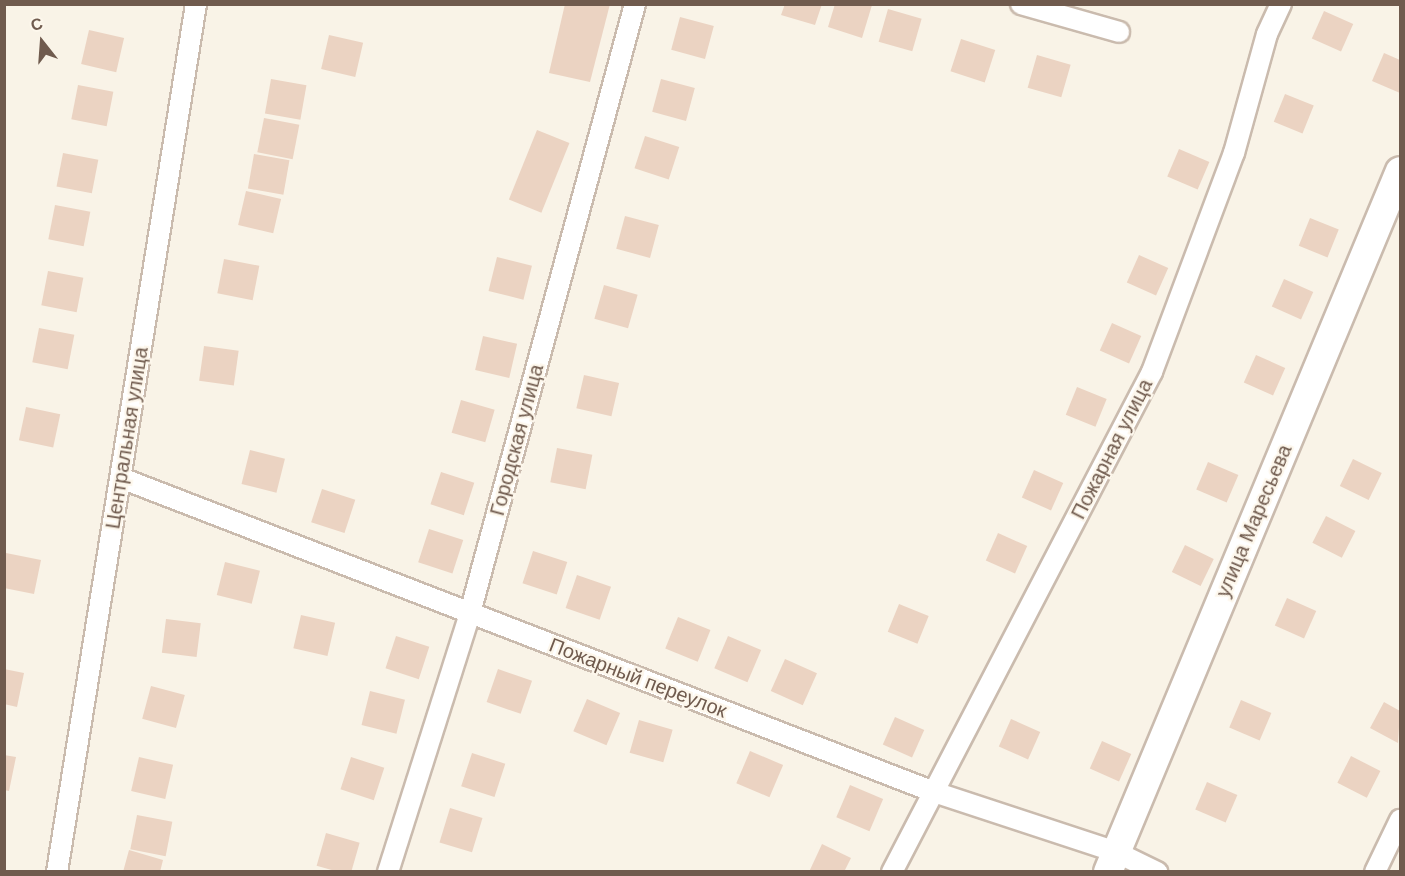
<!DOCTYPE html>
<meta charset="utf-8">
<style>
body{margin:0}
#map{position:relative;width:1405px;height:876px;overflow:hidden;background:#f9f3e7;font-family:"DM Sans",sans-serif}
div>[style]{position:absolute}
[style*='--x']{left:calc(var(--x)*1px);top:calc(var(--y)*1px);width:calc(var(--w)*1px);rotate:calc(var(--a)*1deg)}
.building>*{inset:0;background:#ebd3c2;transform-origin:0 0}
.roads{filter:drop-shadow(2px 0 #cabbae) drop-shadow(-2px 0 #cabbae) drop-shadow(0 2px #cabbae) drop-shadow(0 -2px #cabbae)}
.street>*{height:20px;margin:-10px;padding:0 10px;transform-origin:10px;border-radius:10px;background:#fff}
.secondary>*{height:28px;margin:-14px;padding:0 14px;transform-origin:14px;border-radius:14px;background:#fff}
span{translate:-50% -50%;white-space:nowrap;text-align:center;line-height:1.15;-webkit-text-stroke:4.5px #fdf7ec;paint-order:stroke}
.street-label{font-size:20px;color:#705b4e}
.frame{position:absolute;inset:0;border:6px solid #705b4e;pointer-events:none}
.north{position:absolute;left:12px;top:12px;width:60px;height:60px;-webkit-text-stroke:4px #fdf7ec;paint-order:stroke;rotate:343deg;font-size:16px;font-weight:700;line-height:24px;text-align:center;color:#705b4e}
.north::after{content:'';display:block;margin:auto;width:21px;height:27px;background:#705b4e;clip-path:polygon(50% 0,100% 100%,50% 72%,0 100%)}
</style>
<div id="map">
<div class="building">
<div style="clip-path:polygon(565px 4px,610px 4px,590px 82px,549px 73px)"></div>
<div style="clip-path:polygon(785px 4px,822px 4px,815px 25px,781px 15px)"></div>
<div style="clip-path:polygon(835px 4px,872px 5px,862px 38px,828px 27px)"></div>
<div style="left:888px;top:9px;width:35px;height:34px;rotate:16deg"></div>
<div style="left:1324px;top:11px;width:32px;height:30px;rotate:24deg"></div>
<div style="left:680px;top:17px;width:35px;height:34px;rotate:15deg"></div>
<div style="left:89px;top:30px;width:36px;height:35px;rotate:13deg"></div>
<div style="left:329px;top:35px;width:35px;height:35px;rotate:13deg"></div>
<div style="left:961px;top:39px;width:36px;height:34px;rotate:18deg"></div>
<div style="clip-path:polygon(1384px 53px,1400px 60px,1400px 93px,1372px 81px)"></div>
<div style="left:1037px;top:55px;width:35px;height:34px;rotate:16deg"></div>
<div style="left:271px;top:79px;width:36px;height:35px;rotate:10deg"></div>
<div style="left:661px;top:79px;width:35px;height:34px;rotate:15deg"></div>
<div style="left:78px;top:85px;width:36px;height:35px;rotate:11deg"></div>
<div style="left:1285px;top:94px;width:31px;height:30px;rotate:22deg"></div>
<div style="left:264px;top:118px;width:36px;height:35px;rotate:11deg"></div>
<div style="left:537px;top:130px;width:35px;height:75px;rotate:22deg"></div>
<div style="left:645px;top:136px;width:36px;height:34px;rotate:18deg"></div>
<div style="left:1179px;top:149px;width:33px;height:30px;rotate:23deg"></div>
<div style="left:63px;top:153px;width:36px;height:34px;rotate:11deg"></div>
<div style="left:254px;top:154px;width:36px;height:35px;rotate:10deg"></div>
<div style="left:246px;top:191px;width:36px;height:35px;rotate:13deg"></div>
<div style="left:55px;top:205px;width:36px;height:35px;rotate:11deg"></div>
<div style="left:625px;top:216px;width:35px;height:34px;rotate:15deg"></div>
<div style="left:1310px;top:218px;width:31px;height:30px;rotate:22deg"></div>
<div style="left:1139px;top:255px;width:32px;height:30px;rotate:24deg"></div>
<div style="left:497px;top:257px;width:36px;height:35px;rotate:14deg"></div>
<div style="left:224px;top:259px;width:36px;height:35px;rotate:11deg"></div>
<div style="left:48px;top:271px;width:36px;height:35px;rotate:11deg"></div>
<div style="left:1284px;top:279px;width:32px;height:30px;rotate:24deg"></div>
<div style="left:604px;top:285px;width:35px;height:35px;rotate:16deg"></div>
<div style="left:1112px;top:323px;width:32px;height:30px;rotate:24deg"></div>
<div style="left:39px;top:328px;width:36px;height:35px;rotate:11deg"></div>
<div style="left:483px;top:336px;width:35px;height:35px;rotate:13deg"></div>
<div style="left:204px;top:346px;width:35px;height:35px;rotate:8deg"></div>
<div style="left:1256px;top:355px;width:32px;height:30px;rotate:24deg"></div>
<div style="left:584px;top:375px;width:36px;height:34px;rotate:13deg"></div>
<div style="left:1077px;top:387px;width:32px;height:30px;rotate:22deg"></div>
<div style="left:461px;top:400px;width:35px;height:34px;rotate:16deg"></div>
<div style="left:26px;top:407px;width:35px;height:34px;rotate:12deg"></div>
<div style="left:557px;top:448px;width:36px;height:35px;rotate:11deg"></div>
<div style="left:250px;top:450px;width:36px;height:35px;rotate:14deg"></div>
<div style="left:1353px;top:459px;width:32px;height:30px;rotate:26deg"></div>
<div style="left:1208px;top:462px;width:33px;height:30px;rotate:23deg"></div>
<div style="left:1034px;top:470px;width:32px;height:30px;rotate:24deg"></div>
<div style="left:441px;top:472px;width:35px;height:34px;rotate:18deg"></div>
<div style="left:322px;top:489px;width:35px;height:35px;rotate:18deg"></div>
<div style="left:1326px;top:516px;width:33px;height:30px;rotate:27deg"></div>
<div style="left:429px;top:529px;width:36px;height:35px;rotate:18deg"></div>
<div style="left:998px;top:533px;width:32px;height:30px;rotate:24deg"></div>
<div style="left:1185px;top:545px;width:32px;height:30px;rotate:26deg"></div>
<div style="left:533px;top:551px;width:36px;height:34px;rotate:18deg"></div>
<div style="clip-path:polygon(6px 553px,41px 560px,34px 594px,4px 588px)"></div>
<div style="left:225px;top:562px;width:36px;height:34px;rotate:14deg"></div>
<div style="left:577px;top:575px;width:36px;height:35px;rotate:19deg"></div>
<div style="left:1287px;top:598px;width:32px;height:30px;rotate:24deg"></div>
<div style="left:899px;top:604px;width:32px;height:30px;rotate:22deg"></div>
<div style="left:301px;top:615px;width:35px;height:34px;rotate:13deg"></div>
<div style="left:678px;top:617px;width:35px;height:34px;rotate:22deg"></div>
<div style="left:166px;top:619px;width:35px;height:34px;rotate:7deg"></div>
<div style="left:396px;top:636px;width:35px;height:34px;rotate:18deg"></div>
<div style="left:728px;top:636px;width:36px;height:35px;rotate:23deg"></div>
<div style="left:785px;top:659px;width:35px;height:35px;rotate:24deg"></div>
<div style="clip-path:polygon(4px 669px,24px 673px,17px 707px,4px 704px)"></div>
<div style="left:498px;top:669px;width:36px;height:35px;rotate:19deg"></div>
<div style="left:151px;top:686px;width:35px;height:34px;rotate:15deg"></div>
<div style="left:370px;top:691px;width:36px;height:35px;rotate:14deg"></div>
<div style="left:587px;top:699px;width:36px;height:35px;rotate:23deg"></div>
<div style="left:1241px;top:700px;width:33px;height:30px;rotate:23deg"></div>
<div style="clip-path:polygon(1384px 702px,1400px 711px,1398px 743px,1370px 728px)"></div>
<div style="left:895px;top:717px;width:32px;height:30px;rotate:24deg"></div>
<div style="left:1011px;top:719px;width:32px;height:30px;rotate:24deg"></div>
<div style="left:639px;top:720px;width:35px;height:34px;rotate:16deg"></div>
<div style="left:1102px;top:741px;width:32px;height:30px;rotate:24deg"></div>
<div style="left:750px;top:751px;width:36px;height:35px;rotate:23deg"></div>
<div style="left:472px;top:753px;width:35px;height:35px;rotate:18deg"></div>
<div style="clip-path:polygon(4px 755px,16px 757px,9px 791px,4px 790px)"></div>
<div style="left:1351px;top:756px;width:33px;height:30px;rotate:27deg"></div>
<div style="left:139px;top:757px;width:35px;height:35px;rotate:13deg"></div>
<div style="left:351px;top:757px;width:35px;height:34px;rotate:18deg"></div>
<div style="left:1207px;top:782px;width:33px;height:30px;rotate:23deg"></div>
<div style="left:850px;top:785px;width:36px;height:35px;rotate:23deg"></div>
<div style="left:450px;top:808px;width:34px;height:36px;rotate:17deg"></div>
<div style="left:137px;top:815px;width:36px;height:35px;rotate:11deg"></div>
<div style="left:326px;top:833px;width:35px;height:34px;rotate:16deg"></div>
<div style="clip-path:polygon(822px 844px,851px 858px,844px 872px,809px 872px)"></div>
<div style="clip-path:polygon(129px 850px,163px 860px,160px 872px,123px 872px)"></div>
</div>
<div class="roads">
<div class="street">
<div style="--x:1021;--y:4;--w:102;--a:15.9"></div>
<div style="--x:121;--y:478;--w:872;--a:21.12"></div>
<div style="--x:934;--y:792;--w:192;--a:18.2"></div>
<div style="--x:1116;--y:852;--w:46;--a:26"></div>
<div style="--x:57;--y:872;--w:879;--a:-80.9"></div>
<div style="--x:388;--y:872;--w:272;--a:-72.4"></div>
<div style="--x:470;--y:613;--w:631;--a:-74.84"></div>
<div style="--x:892;--y:872;--w:564;--a:-62.53"></div>
<div style="--x:1152;--y:372;--w:234;--a:-69.5"></div>
<div style="--x:1234;--y:153;--w:123;--a:-74.5"></div>
<div style="--x:1267;--y:34;--w:33;--a:-65"></div>
<div style="--x:1375;--y:872;--w:58;--a:-64.3"></div>
</div>
<div class="secondary">
<div style="--x:1108;--y:872;--w:759;--a:-67.39"></div>
</div>
</div>
<div class="street-label">
<span style="left:127px;top:438px;rotate:-81deg">Центральная улица</span>
<span style="left:517px;top:440px;rotate:-75deg">Городская улица</span>
<span style="left:1112px;top:449px;rotate:-63deg">Пожарная улица</span>
<span style="left:1254px;top:521px;rotate:-67deg">улица Маресьева</span>
<span style="left:638px;top:678px;rotate:21deg">Пожарный переулок</span>
</div>
<div class="frame"></div>
<div class="north">С</div>
</div>
